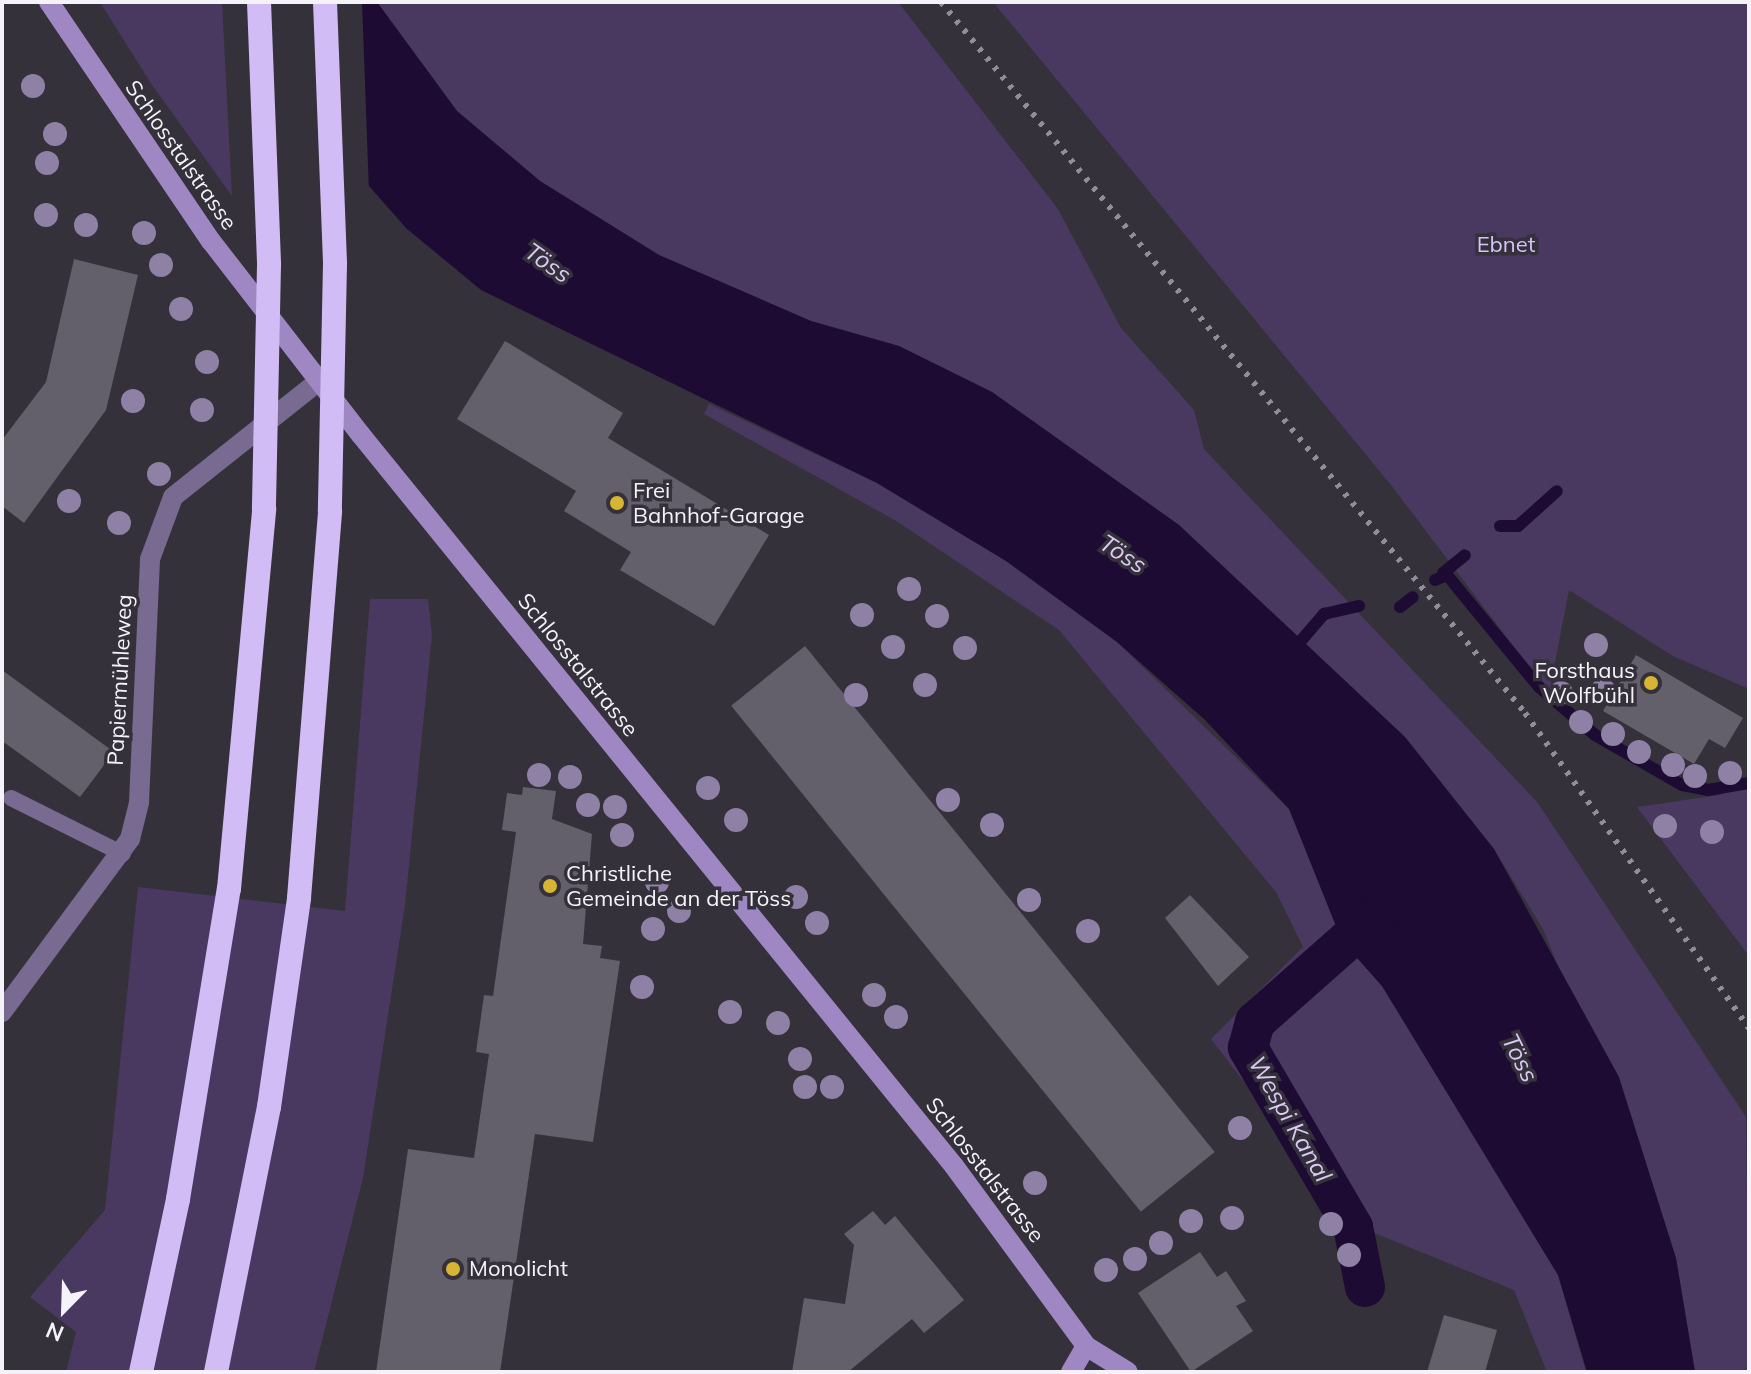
<!DOCTYPE html>
<meta charset="utf-8">
<style>
body{margin:0}
#map{position:relative;width:1751px;height:1374px;overflow:hidden;background:#35313b;font-family:Mulish,sans-serif}
div>[style]{position:absolute}
[style*='--x']{left:calc(var(--x)*1px);top:calc(var(--y)*1px);width:calc(var(--w)*1px);rotate:calc(var(--a)*1deg)}
.green>*{inset:0;background:#493960}
.water>*{inset:0;background:#1e0b33}
.pier>*{inset:0;background:#35313b}
.stream>*{height:12px;margin:-6px;padding:0 6px;transform-origin:6px;border-radius:6px;background:#1e0b33}
.canal>*{height:40px;margin:-20px;padding:0 20px;transform-origin:20px;border-radius:20px;background:#1e0b33}
.building>*{inset:0;background:#635f6b;transform-origin:0 0}
.lane>*{height:16px;margin:-8px;padding:0 8px;transform-origin:8px;border-radius:8px;background:#786a90}
.street>*{height:20px;margin:-10px;padding:0 10px;transform-origin:10px;border-radius:10px;background:#786a90}
.secondary>*{height:20px;margin:-10px;padding:0 10px;transform-origin:10px;border-radius:10px;background:#9f87c4}
.highway>*{height:24px;margin:-12px;padding:0 12px;transform-origin:12px;border-radius:12px;background:#d2bcf5}
.rail>*{height:6px;margin-top:-3px;transform-origin:0;background:repeating-linear-gradient(90deg,#918e97 0 4px,transparent 0 12px)}
.highway-bridge>*{height:24px;margin:-12px;padding:0 12px;transform-origin:12px;border-radius:12px;background:#d2bcf5}
.trees>*{width:24px;height:24px;margin:-12px;border-radius:50%;background:#8f81a6}
.dots>*{width:22px;height:22px;translate:-50% -50%;box-sizing:border-box;border:4px solid #35313b;border-radius:50%}
span{translate:-50% -50%;white-space:nowrap;text-align:center;line-height:1.15;-webkit-text-stroke:7px #35313b;paint-order:stroke}
.street-label{font-size:22px;color:#f5f3fa}
.park-label{font-size:22px;color:#d8c2fd}
.poi-label{font-size:22px;color:#f5f3fa}
.left{translate:0 -50%;text-align:left}
.right{translate:-100% -50%;text-align:right}
.water-label{font-size:24px;color:#dbcaf6;font-style:italic}
.frame{position:absolute;inset:0;border:4px solid #f5f3fa;pointer-events:none}
.north{position:absolute;left:24px;top:1270px;width:80px;height:80px;-webkit-text-stroke:6px #35313b;paint-order:stroke;rotate:203deg;font-size:22px;font-weight:700;line-height:32px;text-align:center;color:#f5f3fa}
.north::after{content:'';display:block;margin:auto;width:28px;height:36px;background:#f5f3fa;clip-path:polygon(50% 0,100% 100%,50% 72%,0 100%)}
</style>
<div id="map">
<div class="green">
<div style="clip-path:polygon(100px 2px,222px 2px,232px 196px,152px 85px)"></div>
<div style="clip-path:polygon(377px 2px,898px 2px,1058px 209px,1121px 328px,1194px 410px,1204px 449px,1538px 803px,1746px 1117px,1749px 1372px,1695px 1372px,1676px 1258px,1543px 929px,1494px 849px,1405px 737px,1179px 525px,992px 392px,899px 346px,811px 321px,659px 255px,540px 181px,457px 111px)"></div>
<div style="clip-path:polygon(993px 2px,1749px 2px,1749px 689px,1673px 656px,1569px 590px,1549px 693px,1391px 485px)"></div>
<div style="clip-path:polygon(709px 404px,877px 483px,1006px 561px,1117px 642px,1289px 809px,1342px 941px,1382px 986px,1558px 1275px,1586px 1372px,1547px 1372px,1514px 1290px,1355px 1225px,1211px 1039px,1303px 947px,1276px 892px,1059px 630px,898px 522px,704px 414px)"></div>
<div style="clip-path:polygon(370px 599px,428px 599px,432px 635px,405px 905px,363px 1178px,314px 1372px,66px 1372px,76px 1332px,30px 1297px,105px 1210px,138px 887px,345px 911px)"></div>
<div style="clip-path:polygon(1749px 782px,1749px 956px,1637px 807px,1720px 795px)"></div>
</div>
<div class="water">
<div style="clip-path:polygon(223px 2px,377px 2px,457px 111px,540px 181px,659px 255px,811px 321px,899px 346px,992px 392px,1179px 525px,1405px 737px,1494px 849px,1619px 1077px,1676px 1258px,1695px 1372px,1587px 1372px,1558px 1275px,1382px 986px,1342px 941px,1289px 809px,1205px 720px,1117px 642px,1006px 561px,877px 483px,481px 290px,406px 228px,265px 68px)"></div>
</div>
<div class="pier">
<div style="clip-path:polygon(221px 2px,362px 2px,369px 192px,261px 71px)"></div>
</div>
<div class="stream">
<div style="--x:1500;--y:526;--w:18;--a:0"></div>
<div style="--x:1518;--y:526;--w:52;--a:-41.9"></div>
<div style="--x:1443;--y:573;--w:28;--a:-39"></div>
<div style="--x:1435;--y:580;--w:13;--a:-23"></div>
<div style="--x:1447;--y:575;--w:145;--a:50.6"></div>
<div style="--x:1539;--y:687;--w:74;--a:40.6"></div>
<div style="--x:1595;--y:735;--w:100;--a:29.9"></div>
<div style="--x:1682;--y:785;--w:26;--a:11"></div>
<div style="--x:1708;--y:790;--w:42;--a:-9.7"></div>
<div style="--x:1400;--y:607;--w:16;--a:-38"></div>
<div style="--x:1293;--y:650;--w:48;--a:-49.3"></div>
<div style="--x:1324;--y:614;--w:36;--a:-13"></div>
</div>
<div class="canal">
<div style="--x:1365;--y:1287;--w:61;--a:-101.3"></div>
<div style="--x:1353;--y:1227;--w:208;--a:-120.4"></div>
<div style="--x:1248;--y:1048;--w:27;--a:-75"></div>
<div style="--x:1255;--y:1022;--w:174;--a:-41.5"></div>
</div>
<div class="building">
<div style="clip-path:polygon(74px 259px,138px 275px,106px 410px,24px 523px,2px 506px,2px 440px,46px 382px)"></div>
<div style="clip-path:polygon(505px 341px,623px 413px,608px 438px,769px 535px,714px 626px,620px 570px,631px 552px,564px 511px,576px 491px,457px 419px)"></div>
<div style="left:805px;top:646px;width:651px;height:95px;rotate:51deg"></div>
<div style="clip-path:polygon(1636px 655px,1743px 718px,1725px 748px,1709px 739px,1694px 764px,1603px 711px)"></div>
<div style="clip-path:polygon(2px 670px,114px 752px,80px 797px,2px 741px)"></div>
<div style="clip-path:polygon(523px 787px,556px 791px,552px 819px,592px 834px,583px 944px,602px 946px,600px 958px,620px 961px,593px 1142px,535px 1134px,500px 1372px,376px 1372px,408px 1149px,474px 1158px,489px 1054px,476px 1052px,484px 995px,493px 996px,516px 832px,502px 830px,507px 793px,522px 795px)"></div>
<div style="clip-path:polygon(1190px 895px,1249px 957px,1218px 986px,1165px 918px)"></div>
<div style="clip-path:polygon(873px 1211px,885px 1225px,895px 1216px,964px 1300px,924px 1333px,912px 1319px,848px 1372px,792px 1372px,804px 1298px,845px 1304px,854px 1245px,844px 1234px)"></div>
<div style="clip-path:polygon(1200px 1252px,1217px 1277px,1226px 1271px,1246px 1301px,1236px 1306px,1253px 1331px,1191px 1372px,1138px 1293px)"></div>
<div style="clip-path:polygon(1444px 1315px,1497px 1330px,1485px 1372px,1427px 1372px)"></div>
</div>
<div class="lane">
<div style="--x:11;--y:798;--w:125;--a:26.6"></div>
</div>
<div class="street">
<div style="--x:2;--y:1012;--w:215;--a:-53.5"></div>
<div style="--x:130;--y:839;--w:38;--a:-76"></div>
<div style="--x:139;--y:802;--w:243;--a:-87.4"></div>
<div style="--x:150;--y:559;--w:66;--a:-69.6"></div>
<div style="--x:173;--y:497;--w:186;--a:-38.5"></div>
</div>
<div class="secondary">
<div style="--x:49;--y:2;--w:289;--a:55.9"></div>
<div style="--x:211;--y:241;--w:245;--a:52.3"></div>
<div style="--x:361;--y:435;--w:941;--a:50.95"></div>
<div style="--x:954;--y:1166;--w:223;--a:53.7"></div>
<div style="--x:1086;--y:1346;--w:49;--a:31.8"></div>
<div style="--x:1071;--y:1372;--w:30;--a:-60"></div>
</div>
<div class="highway">
<div style="--x:141;--y:1372;--w:177;--a:-77.9"></div>
<div style="--x:178;--y:1199;--w:314;--a:-80.7"></div>
<div style="--x:229;--y:889;--w:382;--a:-84.7"></div>
<div style="--x:216;--y:1372;--w:270;--a:-78.7"></div>
<div style="--x:269;--y:1107;--w:211;--a:-81.8"></div>
<div style="--x:299;--y:898;--w:388;--a:-85.4"></div>
</div>
<div class="rail">
<div style="--x:941;--y:2;--w:920;--a:50.6"></div>
<div style="--x:1525;--y:713;--w:387;--a:54.6"></div>
</div>
<div class="highway-bridge">
<div style="--x:259;--y:2;--w:263;--a:87.8"></div>
<div style="--x:269;--y:265;--w:244;--a:91.2"></div>
<div style="--x:325;--y:2;--w:262;--a:87.8"></div>
<div style="--x:335;--y:264;--w:247;--a:91.2"></div>
</div>
<div class="trees">
<div style="left:33px;top:86px"></div>
<div style="left:55px;top:134px"></div>
<div style="left:47px;top:163px"></div>
<div style="left:46px;top:215px"></div>
<div style="left:86px;top:225px"></div>
<div style="left:144px;top:233px"></div>
<div style="left:161px;top:265px"></div>
<div style="left:181px;top:309px"></div>
<div style="left:207px;top:362px"></div>
<div style="left:133px;top:401px"></div>
<div style="left:202px;top:410px"></div>
<div style="left:159px;top:474px"></div>
<div style="left:69px;top:501px"></div>
<div style="left:119px;top:523px"></div>
<div style="left:909px;top:589px"></div>
<div style="left:862px;top:615px"></div>
<div style="left:937px;top:616px"></div>
<div style="left:1596px;top:645px"></div>
<div style="left:893px;top:647px"></div>
<div style="left:965px;top:648px"></div>
<div style="left:925px;top:685px"></div>
<div style="left:1603px;top:690px"></div>
<div style="left:1561px;top:693px"></div>
<div style="left:856px;top:695px"></div>
<div style="left:1581px;top:722px"></div>
<div style="left:1613px;top:734px"></div>
<div style="left:1639px;top:752px"></div>
<div style="left:1673px;top:765px"></div>
<div style="left:1730px;top:773px"></div>
<div style="left:539px;top:775px"></div>
<div style="left:1695px;top:776px"></div>
<div style="left:570px;top:777px"></div>
<div style="left:708px;top:788px"></div>
<div style="left:948px;top:800px"></div>
<div style="left:588px;top:805px"></div>
<div style="left:615px;top:807px"></div>
<div style="left:736px;top:820px"></div>
<div style="left:992px;top:825px"></div>
<div style="left:1665px;top:826px"></div>
<div style="left:1712px;top:832px"></div>
<div style="left:622px;top:835px"></div>
<div style="left:657px;top:882px"></div>
<div style="left:796px;top:897px"></div>
<div style="left:1029px;top:900px"></div>
<div style="left:679px;top:911px"></div>
<div style="left:817px;top:923px"></div>
<div style="left:653px;top:929px"></div>
<div style="left:1088px;top:931px"></div>
<div style="left:642px;top:987px"></div>
<div style="left:874px;top:995px"></div>
<div style="left:730px;top:1012px"></div>
<div style="left:896px;top:1017px"></div>
<div style="left:778px;top:1023px"></div>
<div style="left:800px;top:1059px"></div>
<div style="left:805px;top:1087px"></div>
<div style="left:832px;top:1087px"></div>
<div style="left:1240px;top:1128px"></div>
<div style="left:1035px;top:1183px"></div>
<div style="left:1232px;top:1218px"></div>
<div style="left:1191px;top:1221px"></div>
<div style="left:1331px;top:1224px"></div>
<div style="left:1161px;top:1243px"></div>
<div style="left:1349px;top:1255px"></div>
<div style="left:1135px;top:1259px"></div>
<div style="left:1106px;top:1270px"></div>
</div>
<div class="dots">
<div style="left:617px;top:503px;background:#d8b434"></div>
<div style="left:1651px;top:683px;background:#d8b434"></div>
<div style="left:550px;top:886px;background:#d8b434"></div>
<div style="left:453px;top:1269px;background:#d8b434"></div>
</div>
<div class="street-label">
<span style="left:181px;top:155px;rotate:55deg">Schlosstalstrasse</span>
<span style="left:578px;top:665px;rotate:51deg">Schlosstalstrasse</span>
<span style="left:120px;top:680px;rotate:-87deg">Papiermühleweg</span>
<span style="left:985px;top:1170px;rotate:52deg">Schlosstalstrasse</span>
</div>
<div class="park-label">
<span style="left:1506px;top:245px">Ebnet</span>
</div>
<div class="poi-label">
<span class="left" style="left:633px;top:503px">Frei<br>Bahnhof-Garage</span>
<span class="right" style="left:1635px;top:683px">Forsthaus<br>Wolfbühl</span>
<span class="left" style="left:566px;top:886px">Christliche<br>Gemeinde an der Töss</span>
<span class="left" style="left:469px;top:1269px">Monolicht</span>
</div>
<div class="water-label">
<span style="left:548px;top:263px;rotate:35deg">Töss</span>
<span style="left:1123px;top:554px;rotate:33deg">Töss</span>
<span style="left:1520px;top:1058px;rotate:63deg">Töss</span>
<span style="left:1290px;top:1119px;rotate:60deg">Wespi Kanal</span>
</div>
<div class="frame"></div>
<div class="north">N</div>
</div>
